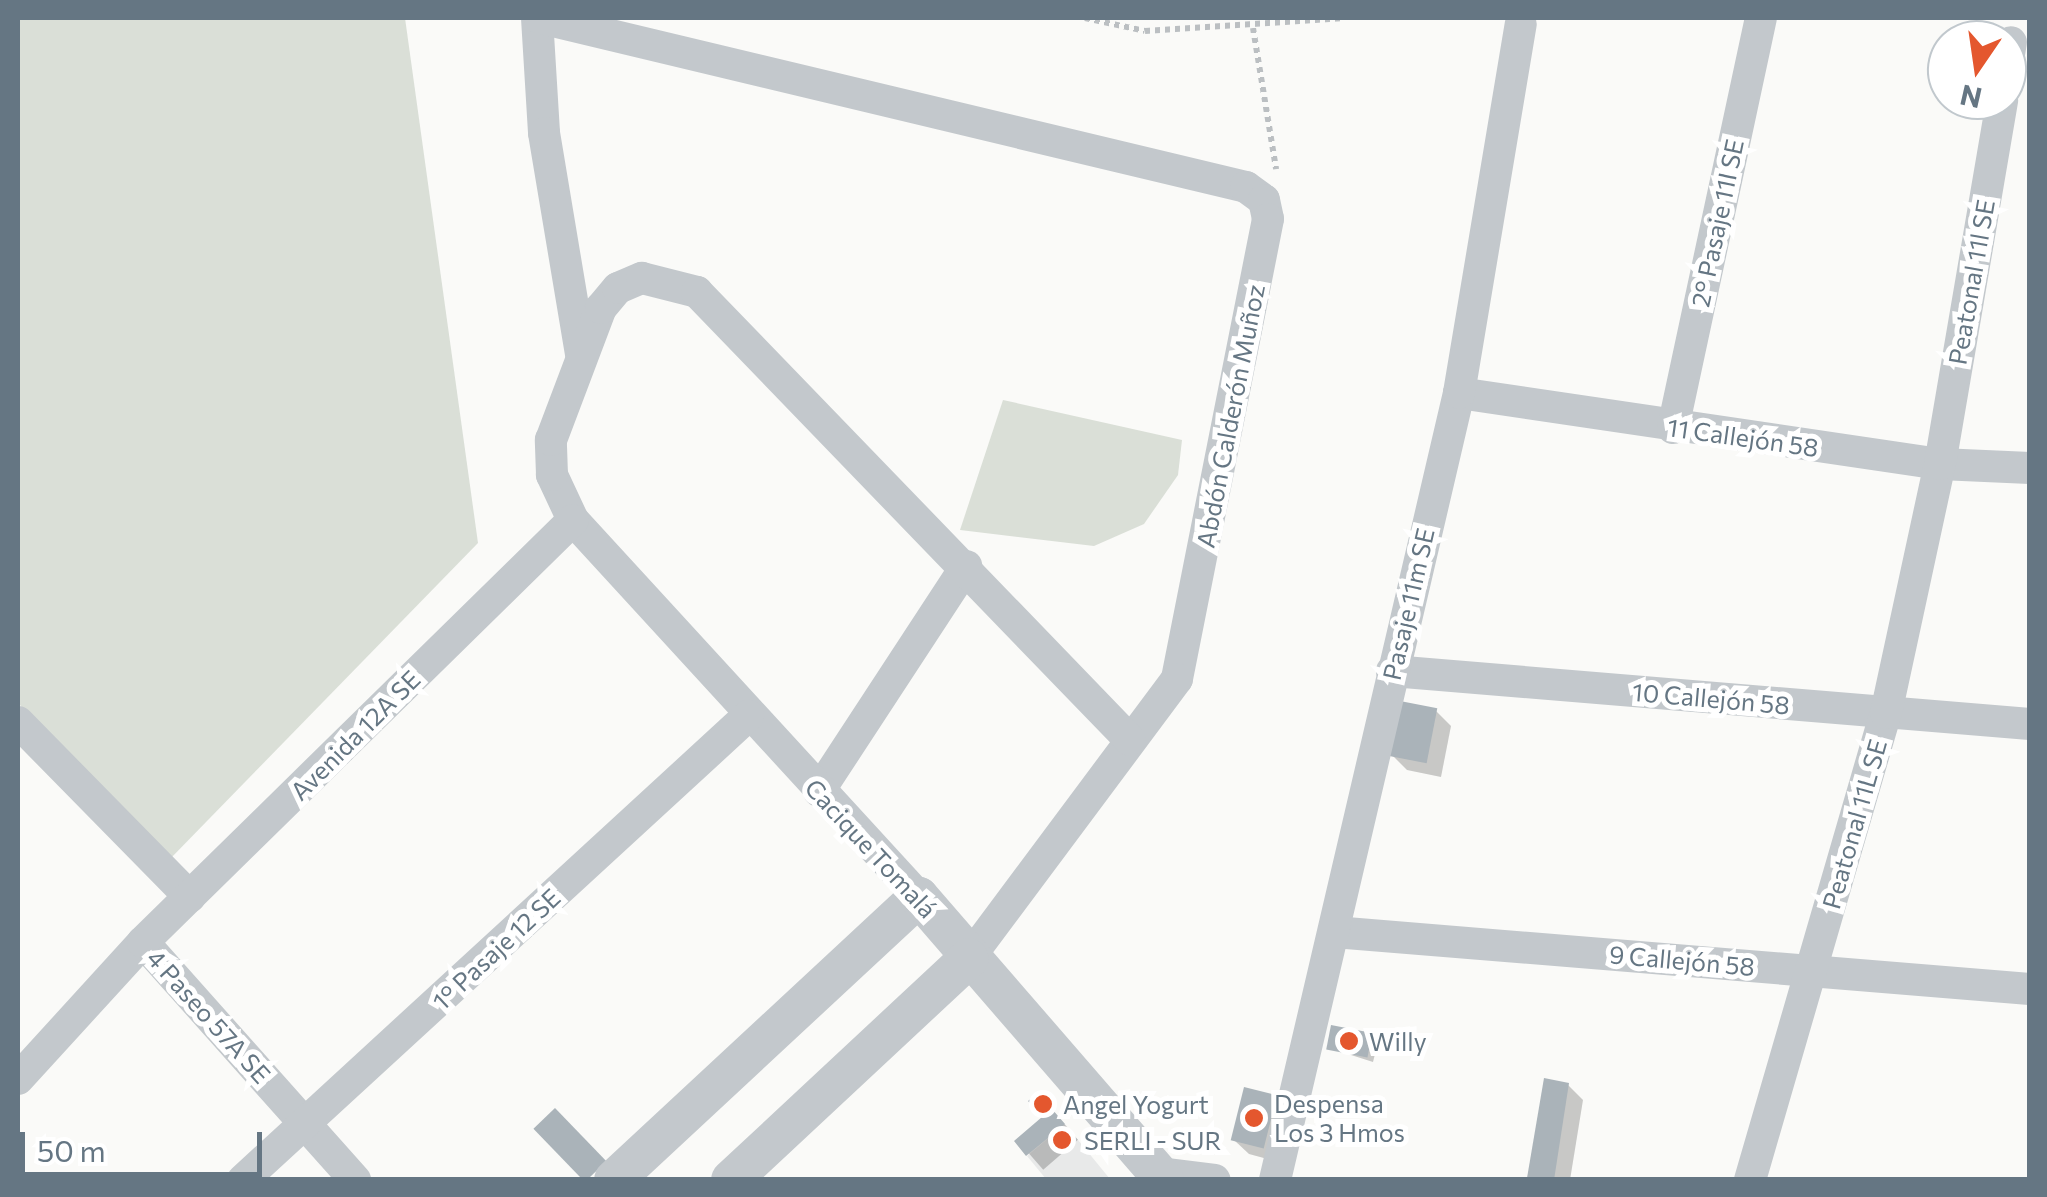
<!DOCTYPE html>
<meta charset="utf-8">
<style>
body{margin:0}
#map{position:relative;width:2047px;height:1197px;overflow:hidden;background:#fafaf8;font-family:Commissioner,sans-serif}
div>[style]{position:absolute}
[style*='--x']{left:calc(var(--x)*1px);top:calc(var(--y)*1px);width:calc(var(--w)*1px);rotate:calc(var(--a)*1deg)}
.built>*{inset:0;background:#e8e9e9}
.green>*{inset:0;background:#dadfd7}
.shadow>*{inset:0;background:#0003;transform-origin:0 0}
.building>*{inset:0;background:#aab3b9;transform-origin:0 0}
.path>*{height:6px;margin-top:-3px;transform-origin:0;background:repeating-linear-gradient(90deg,#bbbfc2 0 5px,transparent 0 10px)}
.minor>*{height:32px;margin:-16px;padding:0 16px;transform-origin:16px;border-radius:16px;background:#c3c8cc}
.tertiary>*{height:40px;margin:-20px;padding:0 20px;transform-origin:20px;border-radius:20px;background:#c3c8cc}
.dots>*{width:28px;height:28px;translate:-50% -50%;box-sizing:border-box;border:5px solid #fff;border-radius:50%}
span{translate:-50% -50%;white-space:nowrap;text-align:center;line-height:1.15;-webkit-text-stroke:10px #fff;paint-order:stroke}
.street-label{font-size:25px;color:#657683}
.poi-label{font-size:25px;color:#657683}
.left{translate:0 -50%;text-align:left}
.frame{position:absolute;inset:0;border:20px solid #657683;pointer-events:none}
.north{position:absolute;left:1927px;top:20px;width:100px;height:100px;box-sizing:border-box;background:#fff;border:2px solid #c1c8cd;border-radius:50%;rotate:193deg;font-size:28px;font-weight:700;line-height:40px;text-align:center;color:#657683}
.north::after{content:'';display:block;margin:auto;width:35px;height:45px;background:#e4572e;clip-path:polygon(50% 0,100% 100%,50% 72%,0 100%)}
.scale{position:absolute;left:20px;top:1132px;width:242px;height:45px;box-sizing:border-box;border:5px solid #657683;border-top:0;padding-left:12px;font-size:30px;line-height:35px;white-space:nowrap;color:#657683;-webkit-text-stroke:8px #fff;paint-order:stroke}
</style>
<div id="map">
<div class="built">
<div style="clip-path:polygon(1065px 1124px,1110px 1179px,1046px 1179px,1027px 1156px)"></div>
</div>
<div class="green">
<div style="clip-path:polygon(18px 18px,405px 18px,478px 543px,170px 859px,18px 703px)"></div>
<div style="clip-path:polygon(1003px 400px,1182px 440px,1178px 475px,1144px 524px,1094px 546px,960px 530px)"></div>
</div>
<div class="shadow">
<div style="clip-path:polygon(1436px 711px,1451px 726px,1441px 777px,1407px 770px,1392px 755px)"></div>
<div style="clip-path:polygon(1371px 1036px,1378px 1042px,1373px 1062px,1329px 1048px)"></div>
<div style="clip-path:polygon(1568px 1085px,1583px 1100px,1570px 1180px,1532px 1180px)"></div>
<div style="clip-path:polygon(1276px 1098px,1291px 1113px,1278px 1162px,1249px 1154px,1234px 1140px)"></div>
<div style="left:1053px;top:1111px;width:38px;height:46px;rotate:49deg"></div>
</div>
<div class="building">
<div style="left:1400px;top:701px;width:38px;height:56px;rotate:11deg"></div>
<div style="left:1331px;top:1025px;width:42px;height:25px;rotate:11deg"></div>
<div style="clip-path:polygon(1544px 1078px,1569px 1083px,1554px 1180px,1534px 1180px,1527px 1178px)"></div>
<div style="left:1244px;top:1087px;width:34px;height:55px;rotate:14deg"></div>
<div style="clip-path:polygon(1038px 1093px,1065px 1124px,1026px 1156px,1014px 1141px,1042px 1117px,1028px 1101px)"></div>
<div style="left:555px;top:1108px;width:74px;height:30px;rotate:46deg"></div>
</div>
<div class="path">
<div style="--x:1085;--y:18;--w:61;--a:12.2"></div>
<div style="--x:1145;--y:31;--w:200;--a:-3.7"></div>
<div style="--x:1253;--y:28;--w:143;--a:80.7"></div>
</div>
<div class="minor">
<div style="--x:537;--y:18;--w:115;--a:86.5"></div>
<div style="--x:544;--y:133;--w:225;--a:80.5"></div>
<div style="--x:540;--y:18;--w:726;--a:13.46"></div>
<div style="--x:1246;--y:187;--w:22;--a:36"></div>
<div style="--x:1264;--y:200;--w:19;--a:78"></div>
<div style="--x:1268;--y:219;--w:469;--a:101.2"></div>
<div style="--x:1177;--y:679;--w:348;--a:126.7"></div>
<div style="--x:2007;--y:67;--w:25;--a:-81"></div>
<div style="--x:1459;--y:393;--w:486;--a:8.4"></div>
<div style="--x:1940;--y:464;--w:90;--a:2.5"></div>
<div style="--x:1673;--y:428;--w:419;--a:-77.9"></div>
<div style="--x:1392;--y:671;--w:640;--a:4.75"></div>
<div style="--x:18;--y:722;--w:245;--a:45.5"></div>
<div style="--x:819;--y:791;--w:269;--a:-56.8"></div>
<div style="--x:919;--y:897;--w:512;--a:-132.54"></div>
<div style="--x:573;--y:520;--w:50;--a:-115"></div>
<div style="--x:552;--y:475;--w:35;--a:-92"></div>
<div style="--x:551;--y:440;--w:141;--a:-69.3"></div>
<div style="--x:601;--y:308;--w:26;--a:-50"></div>
<div style="--x:618;--y:288;--w:26;--a:-23"></div>
<div style="--x:642;--y:278;--w:57;--a:14.3"></div>
<div style="--x:697;--y:292;--w:623;--a:45.98"></div>
<div style="--x:1334;--y:932;--w:698;--a:4.68"></div>
<div style="--x:143;--y:942;--w:319;--a:48.3"></div>
<div style="--x:18;--y:1079;--w:185;--a:-47.6"></div>
<div style="--x:143;--y:942;--w:602;--a:-44.46"></div>
<div style="--x:243;--y:1180;--w:686;--a:-42.58"></div>
<div style="--x:1152;--y:1180;--w:11;--a:-41"></div>
<div style="--x:1160;--y:1173;--w:55;--a:7.3"></div>
<div style="--x:1275;--y:1180;--w:808;--a:-76.84"></div>
<div style="--x:1459;--y:393;--w:374;--a:-80.5"></div>
<div style="--x:1750;--y:1180;--w:486;--a:-73.8"></div>
<div style="--x:1886;--y:713;--w:255;--a:-77.8"></div>
<div style="--x:1940;--y:464;--w:369;--a:-80.3"></div>
</div>
<div class="tertiary">
<div style="--x:614;--y:1180;--w:416;--a:-42.9"></div>
<div style="--x:919;--y:897;--w:374;--a:49.1"></div>
<div style="--x:731;--y:1180;--w:325;--a:-43"></div>
</div>
<div class="dots">
<div style="left:1349px;top:1041px;background:#e4572e"></div>
<div style="left:1043px;top:1104px;background:#e4572e"></div>
<div style="left:1254px;top:1118px;background:#e4572e"></div>
<div style="left:1062px;top:1140px;background:#e4572e"></div>
</div>
<div class="street-label">
<span style="left:1717px;top:223px;rotate:-78deg">2° Pasaje 11I SE</span>
<span style="left:1971px;top:282px;rotate:-80deg">Peatonal 11l SE</span>
<span style="left:1230px;top:416px;rotate:-79deg">Abdón Calderón Muñoz</span>
<span style="left:1743px;top:437px;rotate:8deg">11 Callejón 58</span>
<span style="left:1408px;top:604px;rotate:-77deg">Pasaje 11m SE</span>
<span style="left:1711px;top:698px;rotate:5deg">10 Callejón 58</span>
<span style="left:355px;top:735px;rotate:-45deg">Avenida 12A SE</span>
<span style="left:1854px;top:824px;rotate:-74deg">Peatonal 11L SE</span>
<span style="left:871px;top:848px;rotate:47deg">Cacique Tomalá</span>
<span style="left:496px;top:949px;rotate:-43deg">1° Pasaje 12 SE</span>
<span style="left:1682px;top:960px;rotate:5deg">9 Callejón 58</span>
<span style="left:209px;top:1016px;rotate:48deg">4 Paseo 57A SE</span>
</div>
<div class="poi-label">
<span class="left" style="left:1369px;top:1041px">Willy</span>
<span class="left" style="left:1063px;top:1104px">Angel Yogurt</span>
<span class="left" style="left:1274px;top:1118px">Despensa<br>Los 3 Hmos</span>
<span class="left" style="left:1084px;top:1140px">SERLI - SUR</span>
</div>
<div class="frame"></div>
<div class="north">N</div>
<div class="scale">50 m</div>
</div>
